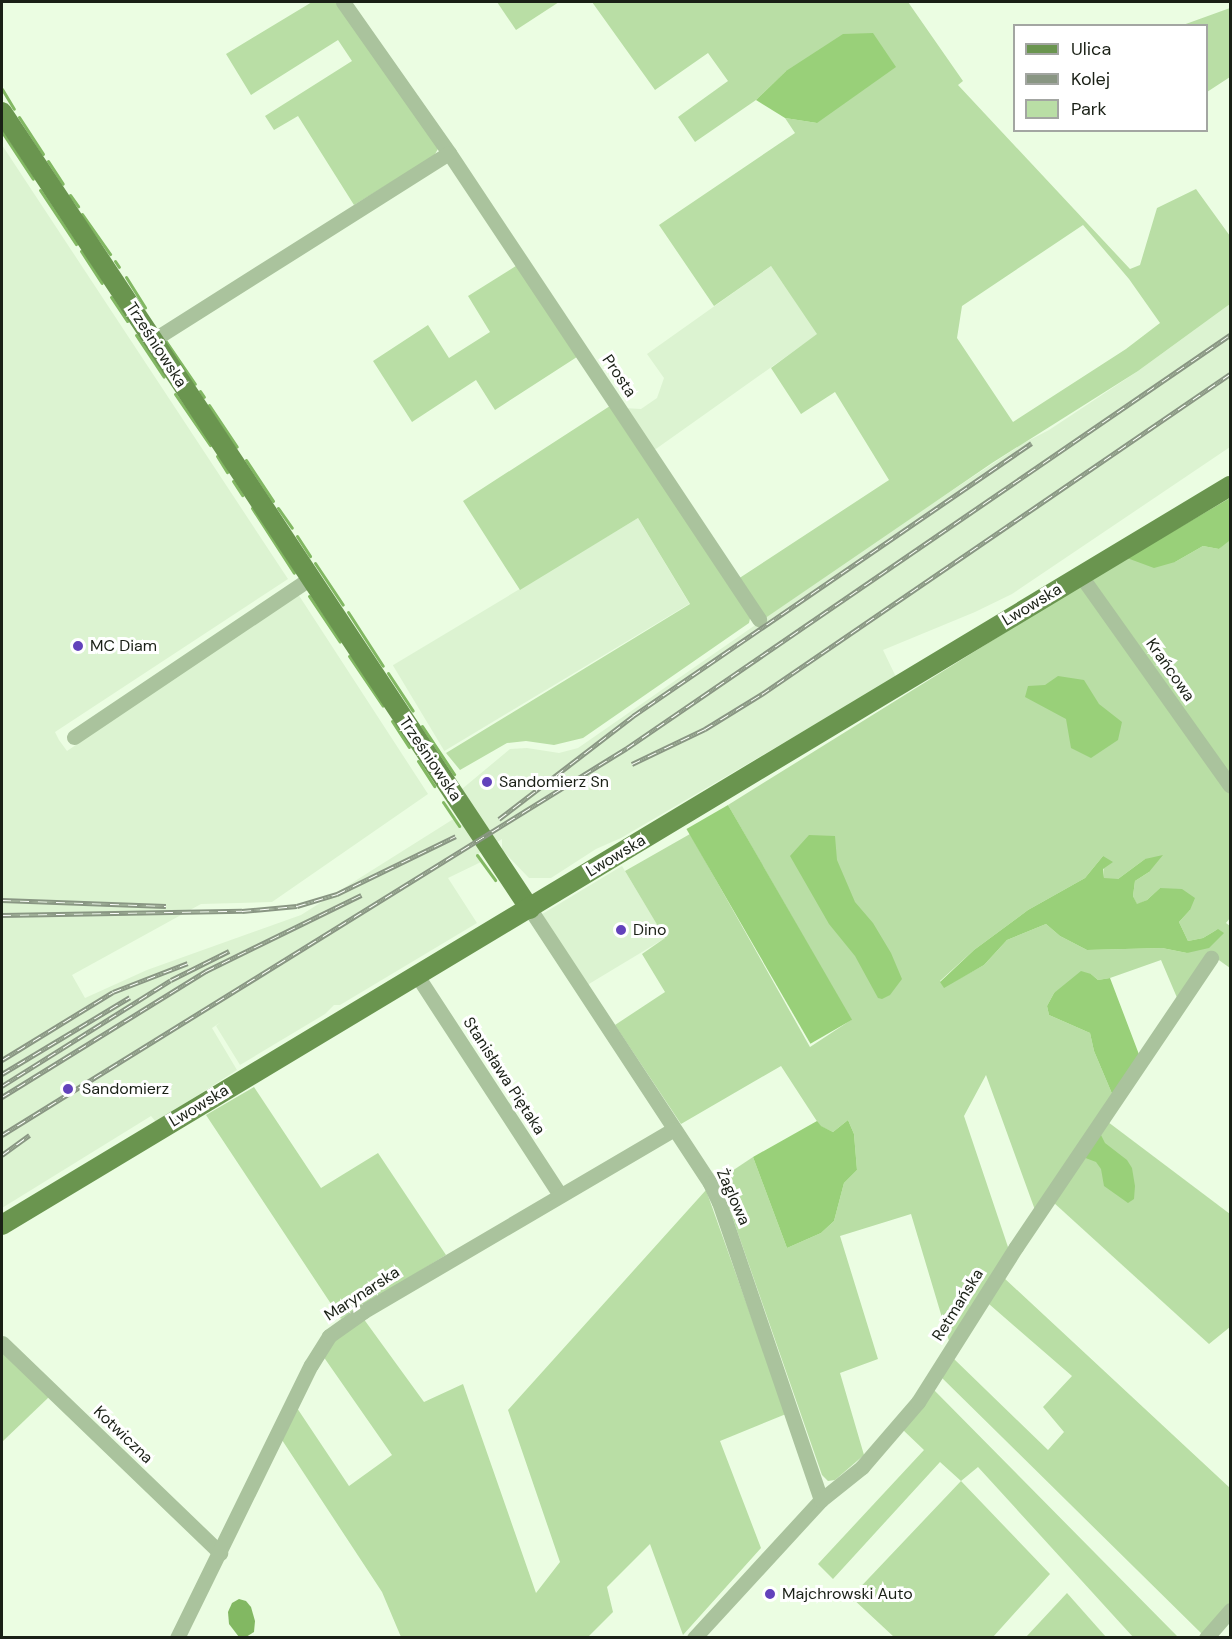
<!DOCTYPE html>
<meta charset="utf-8">
<style>
body{margin:0}
#map{position:relative;width:1232px;height:1639px;overflow:hidden;background:#ebfde2;font-family:"DM Sans",sans-serif}
div>[style]{position:absolute}
[style*='--x']{left:calc(var(--x)*1px);top:calc(var(--y)*1px);width:calc(var(--w)*1px);rotate:calc(var(--a)*1deg)}
.built>*{inset:0;background:#dcf3d1;transform-origin:0 0}
.green>*{inset:0;background:#b9dea5}
.forest>*{inset:0;background:#99d079;transform-origin:0 0}
.water>*{inset:0;background:#82b862}
.stream>*{height:3px;margin:-1.5px;padding:0 1.5px;transform-origin:1.5px;border-radius:1.5px;background:#82b862}
.minor>*{height:15px;margin:-7.5px;padding:0 7.5px;transform-origin:7.5px;border-radius:7.5px;background:#aac39d}
.major>*{height:20px;margin:-10px;padding:0 10px;transform-origin:10px;border-radius:10px;background:#6a954f}
.rail>*{height:5px;margin-top:-2.5px;transform-origin:0;background:repeating-linear-gradient(90deg,#fff 0 9px,#899683 0 18px);box-sizing:border-box;border-block:2px solid #899683}
.dots>*{width:16px;height:16px;translate:-50% -50%;box-sizing:border-box;border:3px solid #fff;border-radius:50%}
span{translate:-50% -50%;white-space:nowrap;text-align:center;line-height:1.15;-webkit-text-stroke:6px #fff;paint-order:stroke}
.street-label{font-size:16px;color:#1a2016}
.poi-label{font-size:16px;color:#1a2016}
.left{translate:0 -50%;text-align:left}
.frame{position:absolute;inset:0;border:3px solid #1a2016;pointer-events:none}
.legend{position:absolute;left:1013px;top:24px;width:195px;height:108px;box-sizing:border-box;background:#fff;border:2px solid #a3a6a2;margin:0;padding:8px 10px;list-style:none;font-size:18px;color:#1a2016}
.legend li{display:flex;align-items:center;gap:12px;height:30px}
.legend b{width:30px;border:2px solid #a3a6a2}
</style>
<div id="map">
<div class="built">
<div style="clip-path:polygon(2px 145px,288px 579px,55px 732px,59px 740px,67px 751px,298px 594px,428px 794px,272px 902px,201px 904px,72px 975px,85px 998px,147px 970px,301px 915px,455px 818px,461px 825px,479px 814px,462px 789px,510px 749px,527px 748px,559px 753px,578px 748px,882px 537px,1022px 444px,1049px 430px,1138px 371px,1230px 304px,1230px 447px,1012px 594px,975px 612px,883px 650px,896px 677px,621px 838px,596px 849px,551px 878px,529px 878px,502px 850px,502px 839px,478px 854px,483px 861px,448px 878px,477px 923px,340px 1005px,334px 1005px,325px 1014px,240px 1065px,216px 1026px,221px 1022px,212px 1028px,237px 1070px,156px 1122px,151px 1116px,2px 1208px)"></div>
<div style="clip-path:polygon(771px 266px,818px 334px,653px 451px,623px 408px,641px 409px,657px 398px,664px 378px,647px 354px)"></div>
<div style="left:638px;top:518px;width:100px;height:286px;rotate:59deg"></div>
<div style="left:622px;top:866px;width:84px;height:93px;rotate:59deg"></div>
</div>
<div class="green">
<div style="clip-path:polygon(312px 2px,338px 2px,439px 147px,434px 156px,354px 205px,298px 116px,274px 130px,265px 116px,352px 61px,338px 40px,251px 95px,226px 54px)"></div>
<div style="clip-path:polygon(497px 2px,559px 2px,516px 30px)"></div>
<div style="clip-path:polygon(evenodd,592px 2px,908px 2px,963px 81px,958px 85px,1130px 269px,1140px 265px,1157px 208px,1196px 189px,1230px 236px,1230px 304px,1138px 371px,992px 463px,764px 619px,738px 579px,889px 480px,835px 392px,801px 414px,771px 368px,817px 334px,771px 266px,714px 306px,659px 225px,795px 133px,785px 118px,817px 123px,786px 71px,756px 100px,695px 142px,678px 117px,728px 81px,708px 53px,655px 90px,592px 2px,1083px 225px,1129px 279px,1160px 323px,1126px 349px,1013px 422px,957px 338px,962px 306px,1083px 225px)"></div>
<div style="clip-path:polygon(1230px 8px,1230px 77px,1207px 92px,1206px 26px,1183px 25px)"></div>
<div style="clip-path:polygon(519px 264px,580px 355px,495px 410px,476px 380px,412px 422px,373px 361px,428px 325px,449px 358px,490px 332px,468px 296px)"></div>
<div style="clip-path:polygon(613px 404px,751px 614px,749px 623px,583px 738px,554px 745px,526px 741px,507px 743px,460px 770px,446px 753px,690px 604px,638px 518px,520px 590px,463px 501px)"></div>
<div style="clip-path:polygon(1230px 528px,1230px 783px,1087px 580px,1127px 558px,1175px 562px,1203px 546px,1219px 549px,1228px 541px)"></div>
<div style="clip-path:polygon(evenodd,1083px 584px,1230px 794px,1230px 918px,1226px 923px,1230px 926px,1230px 968px,1216px 958px,1178px 1000px,1161px 960px,1110px 978px,1098px 980px,1091px 974px,1054px 993px,1047px 1006px,1049px 1015px,1090px 1033px,1094px 1051px,1113px 1096px,1035px 1210px,986px 1075px,964px 1116px,1009px 1250px,949px 1341px,911px 1214px,840px 1236px,878px 1359px,840px 1373px,864px 1455px,835px 1480px,828px 1481px,822px 1475px,724px 1193px,717px 1181px,753px 1157px,787px 1248px,821px 1233px,834px 1221px,844px 1183px,857px 1170px,854px 1134px,848px 1120px,833px 1132px,820px 1126px,781px 1066px,681px 1124px,615px 1025px,665px 992px,642px 954px,665px 938px,625px 871px,690px 834px,810px 1047px,851px 1020px,728px 805px,1083px 584px,1103px 856px,1104px 879px,1118px 879px,1145px 859px,1149px 872px,1135px 881px,1133px 896px,1137px 905px,1147px 900px,1160px 888px,1190px 910px,1179px 922px,1188px 941px,1203px 938px,1218px 929px,1187px 953px,1162px 948px,1087px 950px,1060px 936px,1046px 924px,1007px 940px,984px 965px,944px 987px,940px 981px,974px 950px,1028px 910px,1085px 878px,1103px 856px)"></div>
<div style="clip-path:polygon(254px 1087px,321px 1188px,378px 1153px,446px 1255px,341px 1319px,206px 1115px)"></div>
<div style="clip-path:polygon(1108px 1122px,1230px 1214px,1230px 1327px,1209px 1344px,1053px 1202px)"></div>
<div style="clip-path:polygon(706px 1190px,786px 1414px,720px 1441px,761px 1548px,683px 1635px,650px 1544px,607px 1587px,613px 1612px,588px 1637px,401px 1637px,382px 1592px,282px 1440px,297px 1408px,349px 1486px,392px 1455px,323px 1356px,335px 1340px,363px 1318px,424px 1402px,463px 1384px,536px 1593px,560px 1562px,508px 1410px)"></div>
<div style="clip-path:polygon(1003px 1277px,1230px 1488px,1230px 1603px,1202px 1634px,940px 1376px,953px 1358px,1048px 1450px,1064px 1432px,1043px 1407px,1072px 1376px,989px 1304px)"></div>
<div style="clip-path:polygon(2px 1349px,49px 1397px,2px 1442px)"></div>
<div style="clip-path:polygon(933px 1389px,1178px 1637px,1133px 1637px,978px 1467px,961px 1481px,1050px 1574px,993px 1637px,894px 1637px,851px 1597px,961px 1481px,940px 1462px,833px 1579px,818px 1564px,924px 1450px,902px 1429px)"></div>
<div style="clip-path:polygon(1067px 1593px,1106px 1637px,1026px 1637px)"></div>
</div>
<div class="forest">
<div style="clip-path:polygon(873px 33px,896px 67px,817px 123px,785px 118px,756px 100px,786px 71px,843px 34px)"></div>
<div style="clip-path:polygon(1230px 498px,1229px 541px,1219px 549px,1203px 546px,1175px 562px,1154px 568px,1127px 558px)"></div>
<div style="clip-path:polygon(1058px 676px,1084px 680px,1099px 704px,1122px 722px,1118px 740px,1091px 758px,1071px 748px,1066px 719px,1025px 697px,1028px 686px,1045px 685px)"></div>
<div style="left:728px;top:805px;width:248px;height:48px;rotate:60deg"></div>
<div style="clip-path:polygon(809px 835px,835px 836px,837px 860px,855px 902px,873px 923px,891px 953px,902px 979px,890px 995px,882px 999px,878px 998px,855px 956px,829px 924px,790px 856px)"></div>
<div style="clip-path:polygon(1163px 855px,1149px 872px,1135px 881px,1133px 896px,1137px 904px,1147px 900px,1160px 888px,1182px 889px,1195px 898px,1190px 910px,1179px 922px,1188px 941px,1203px 938px,1218px 929px,1224px 933px,1209px 948px,1187px 953px,1162px 948px,1087px 950px,1060px 936px,1046px 924px,1007px 940px,984px 965px,944px 988px,940px 982px,974px 950px,1028px 910px,1085px 878px,1103px 856px,1113px 862px,1103px 869px,1104px 878px,1118px 879px,1145px 859px)"></div>
<div style="clip-path:polygon(1081px 971px,1091px 974px,1098px 980px,1110px 978px,1140px 1057px,1113px 1096px,1094px 1051px,1090px 1033px,1049px 1015px,1047px 1006px,1054px 993px)"></div>
<div style="clip-path:polygon(848px 1120px,854px 1134px,857px 1170px,844px 1183px,834px 1221px,821px 1233px,787px 1248px,753px 1157px,817px 1121px,821px 1126px,833px 1132px)"></div>
<div style="clip-path:polygon(1100px 1133px,1105px 1143px,1127px 1160px,1132px 1168px,1135px 1186px,1134px 1199px,1128px 1203px,1104px 1186px,1101px 1169px,1096px 1162px,1083px 1157px)"></div>
</div>
<div class="water">
<div style="clip-path:polygon(239px 1599px,246px 1601px,251px 1607px,255px 1621px,254px 1632px,246px 1637px,239px 1637px,229px 1624px,228px 1612px,232px 1603px)"></div>
</div>
<div class="stream">
<div style="--x:2;--y:89;--w:23;--a:59"></div>
<div style="--x:19;--y:117;--w:44;--a:57"></div>
<div style="--x:2;--y:132;--w:56;--a:56.6"></div>
<div style="--x:48;--y:161;--w:27;--a:57"></div>
<div style="--x:40;--y:190;--w:65;--a:56.3"></div>
<div style="--x:70;--y:195;--w:14;--a:54"></div>
<div style="--x:82;--y:214;--w:49;--a:55"></div>
<div style="--x:81;--y:251;--w:38;--a:57"></div>
<div style="--x:115;--y:261;--w:7;--a:56"></div>
<div style="--x:126;--y:277;--w:36;--a:58"></div>
<div style="--x:111;--y:297;--w:29;--a:56"></div>
<div style="--x:136;--y:335;--w:50;--a:56.3"></div>
<div style="--x:165;--y:340;--w:53;--a:55.7"></div>
<div style="--x:200;--y:391;--w:7;--a:56"></div>
<div style="--x:175;--y:394;--w:62;--a:55.5"></div>
<div style="--x:209;--y:405;--w:50;--a:56.3"></div>
<div style="--x:217;--y:456;--w:19;--a:58"></div>
<div style="--x:246;--y:460;--w:49;--a:56.6"></div>
<div style="--x:233;--y:481;--w:17;--a:57"></div>
<div style="--x:252;--y:508;--w:77;--a:57.1"></div>
<div style="--x:278;--y:508;--w:24;--a:55"></div>
<div style="--x:297;--y:536;--w:24;--a:57"></div>
<div style="--x:315;--y:563;--w:50;--a:56.3"></div>
<div style="--x:309;--y:596;--w:55;--a:56"></div>
<div style="--x:348;--y:612;--w:64;--a:57.1"></div>
<div style="--x:349;--y:656;--w:60;--a:55.8"></div>
<div style="--x:388;--y:673;--w:45;--a:56.7"></div>
<div style="--x:392;--y:721;--w:31;--a:57"></div>
<div style="--x:422;--y:726;--w:58;--a:56.3"></div>
<div style="--x:418;--y:761;--w:30;--a:57"></div>
<div style="--x:443;--y:802;--w:29;--a:56"></div>
<div style="--x:477;--y:855;--w:31;--a:54"></div>
</div>
<div class="minor">
<div style="--x:343;--y:2;--w:184;--a:54.9"></div>
<div style="--x:449;--y:153;--w:560;--a:56.37"></div>
<div style="--x:153;--y:340;--w:350;--a:-32.3"></div>
<div style="--x:1081;--y:576;--w:257;--a:54.6"></div>
<div style="--x:74;--y:737;--w:285;--a:-33.9"></div>
<div style="--x:530;--y:909;--w:328;--a:56.7"></div>
<div style="--x:710;--y:1183;--w:21;--a:65"></div>
<div style="--x:719;--y:1202;--w:315;--a:71.1"></div>
<div style="--x:418;--y:977;--w:260;--a:56.9"></div>
<div style="--x:2;--y:1343;--w:303;--a:43.9"></div>
<div style="--x:177;--y:1638;--w:304;--a:-63.9"></div>
<div style="--x:311;--y:1365;--w:34;--a:-58"></div>
<div style="--x:329;--y:1336;--w:43;--a:-35.5"></div>
<div style="--x:364;--y:1311;--w:359;--a:-30.4"></div>
<div style="--x:694;--y:1638;--w:188;--a:-47.4"></div>
<div style="--x:821;--y:1500;--w:53;--a:-38.8"></div>
<div style="--x:862;--y:1467;--w:86;--a:-49.3"></div>
<div style="--x:918;--y:1402;--w:183;--a:-57.7"></div>
<div style="--x:1016;--y:1247;--w:349;--a:-56"></div>
<div style="--x:1206;--y:1638;--w:37;--a:-49"></div>
</div>
<div class="major">
<div style="--x:2;--y:112;--w:956;--a:56.48"></div>
<div style="--x:2;--y:1225;--w:1433;--a:-31.04"></div>
</div>
<div class="rail">
<div style="--x:632;--y:764;--w:81;--a:-25.6"></div>
<div style="--x:705;--y:729;--w:67;--a:-31.6"></div>
<div style="--x:762;--y:694;--w:567;--a:-34.36"></div>
<div style="--x:499;--y:819;--w:169;--a:-37.5"></div>
<div style="--x:633;--y:716;--w:483;--a:-34.4"></div>
<div style="--x:2;--y:900;--w:164;--a:2.1"></div>
<div style="--x:2;--y:915;--w:240;--a:-1"></div>
<div style="--x:242;--y:911;--w:55;--a:-5.2"></div>
<div style="--x:297;--y:906;--w:42;--a:-16.7"></div>
<div style="--x:337;--y:894;--w:132;--a:-26"></div>
<div style="--x:2;--y:1060;--w:130;--a:-31.5"></div>
<div style="--x:113;--y:992;--w:80;--a:-21.1"></div>
<div style="--x:2;--y:1074;--w:149;--a:-31"></div>
<div style="--x:2;--y:1086;--w:199;--a:-32.1"></div>
<div style="--x:171;--y:980;--w:65;--a:-26.6"></div>
<div style="--x:2;--y:1097;--w:240;--a:-31.7"></div>
<div style="--x:206;--y:971;--w:173;--a:-26.1"></div>
<div style="--x:2;--y:1135;--w:735;--a:-31.77"></div>
<div style="--x:627;--y:748;--w:731;--a:-34.41"></div>
<div style="--x:2;--y:1155;--w:34;--a:-36"></div>
</div>
<div class="dots">
<div style="left:78px;top:646px;background:#6242bb"></div>
<div style="left:487px;top:782px;background:#6242bb"></div>
<div style="left:621px;top:930px;background:#6242bb"></div>
<div style="left:68px;top:1089px;background:#6242bb"></div>
<div style="left:770px;top:1594px;background:#6242bb"></div>
</div>
<div class="street-label">
<span style="left:156px;top:345px;rotate:57deg">Trześniowska</span>
<span style="left:619px;top:376px;rotate:56deg">Prosta</span>
<span style="left:1032px;top:605px;rotate:-31deg">Lwowska</span>
<span style="left:1170px;top:670px;rotate:55deg">Krańcowa</span>
<span style="left:430px;top:759px;rotate:56deg">Trześniowska</span>
<span style="left:616px;top:856px;rotate:-31deg">Lwowska</span>
<span style="left:504px;top:1076px;rotate:57deg">Stanisława Piętaka</span>
<span style="left:199px;top:1106px;rotate:-31deg">Lwowska</span>
<span style="left:733px;top:1197px;rotate:66deg">Żaglowa</span>
<span style="left:362px;top:1294px;rotate:-33deg">Marynarska</span>
<span style="left:958px;top:1305px;rotate:-58deg">Retmańska</span>
<span style="left:123px;top:1435px;rotate:44deg">Kotwiczna</span>
</div>
<div class="poi-label">
<span class="left" style="left:90px;top:646px">MC Diam</span>
<span class="left" style="left:499px;top:782px">Sandomierz Sn</span>
<span class="left" style="left:633px;top:930px">Dino</span>
<span class="left" style="left:82px;top:1089px">Sandomierz</span>
<span class="left" style="left:782px;top:1594px">Majchrowski Auto</span>
</div>
<div class="frame"></div>
<ul class="legend">
<li><b style="height:8px;background:#6a954f"></b>Ulica</li>
<li><b style="height:8px;background:#899683"></b>Kolej</li>
<li><b style="height:16px;background:#b9dea5"></b>Park</li>
</ul>
</div>
